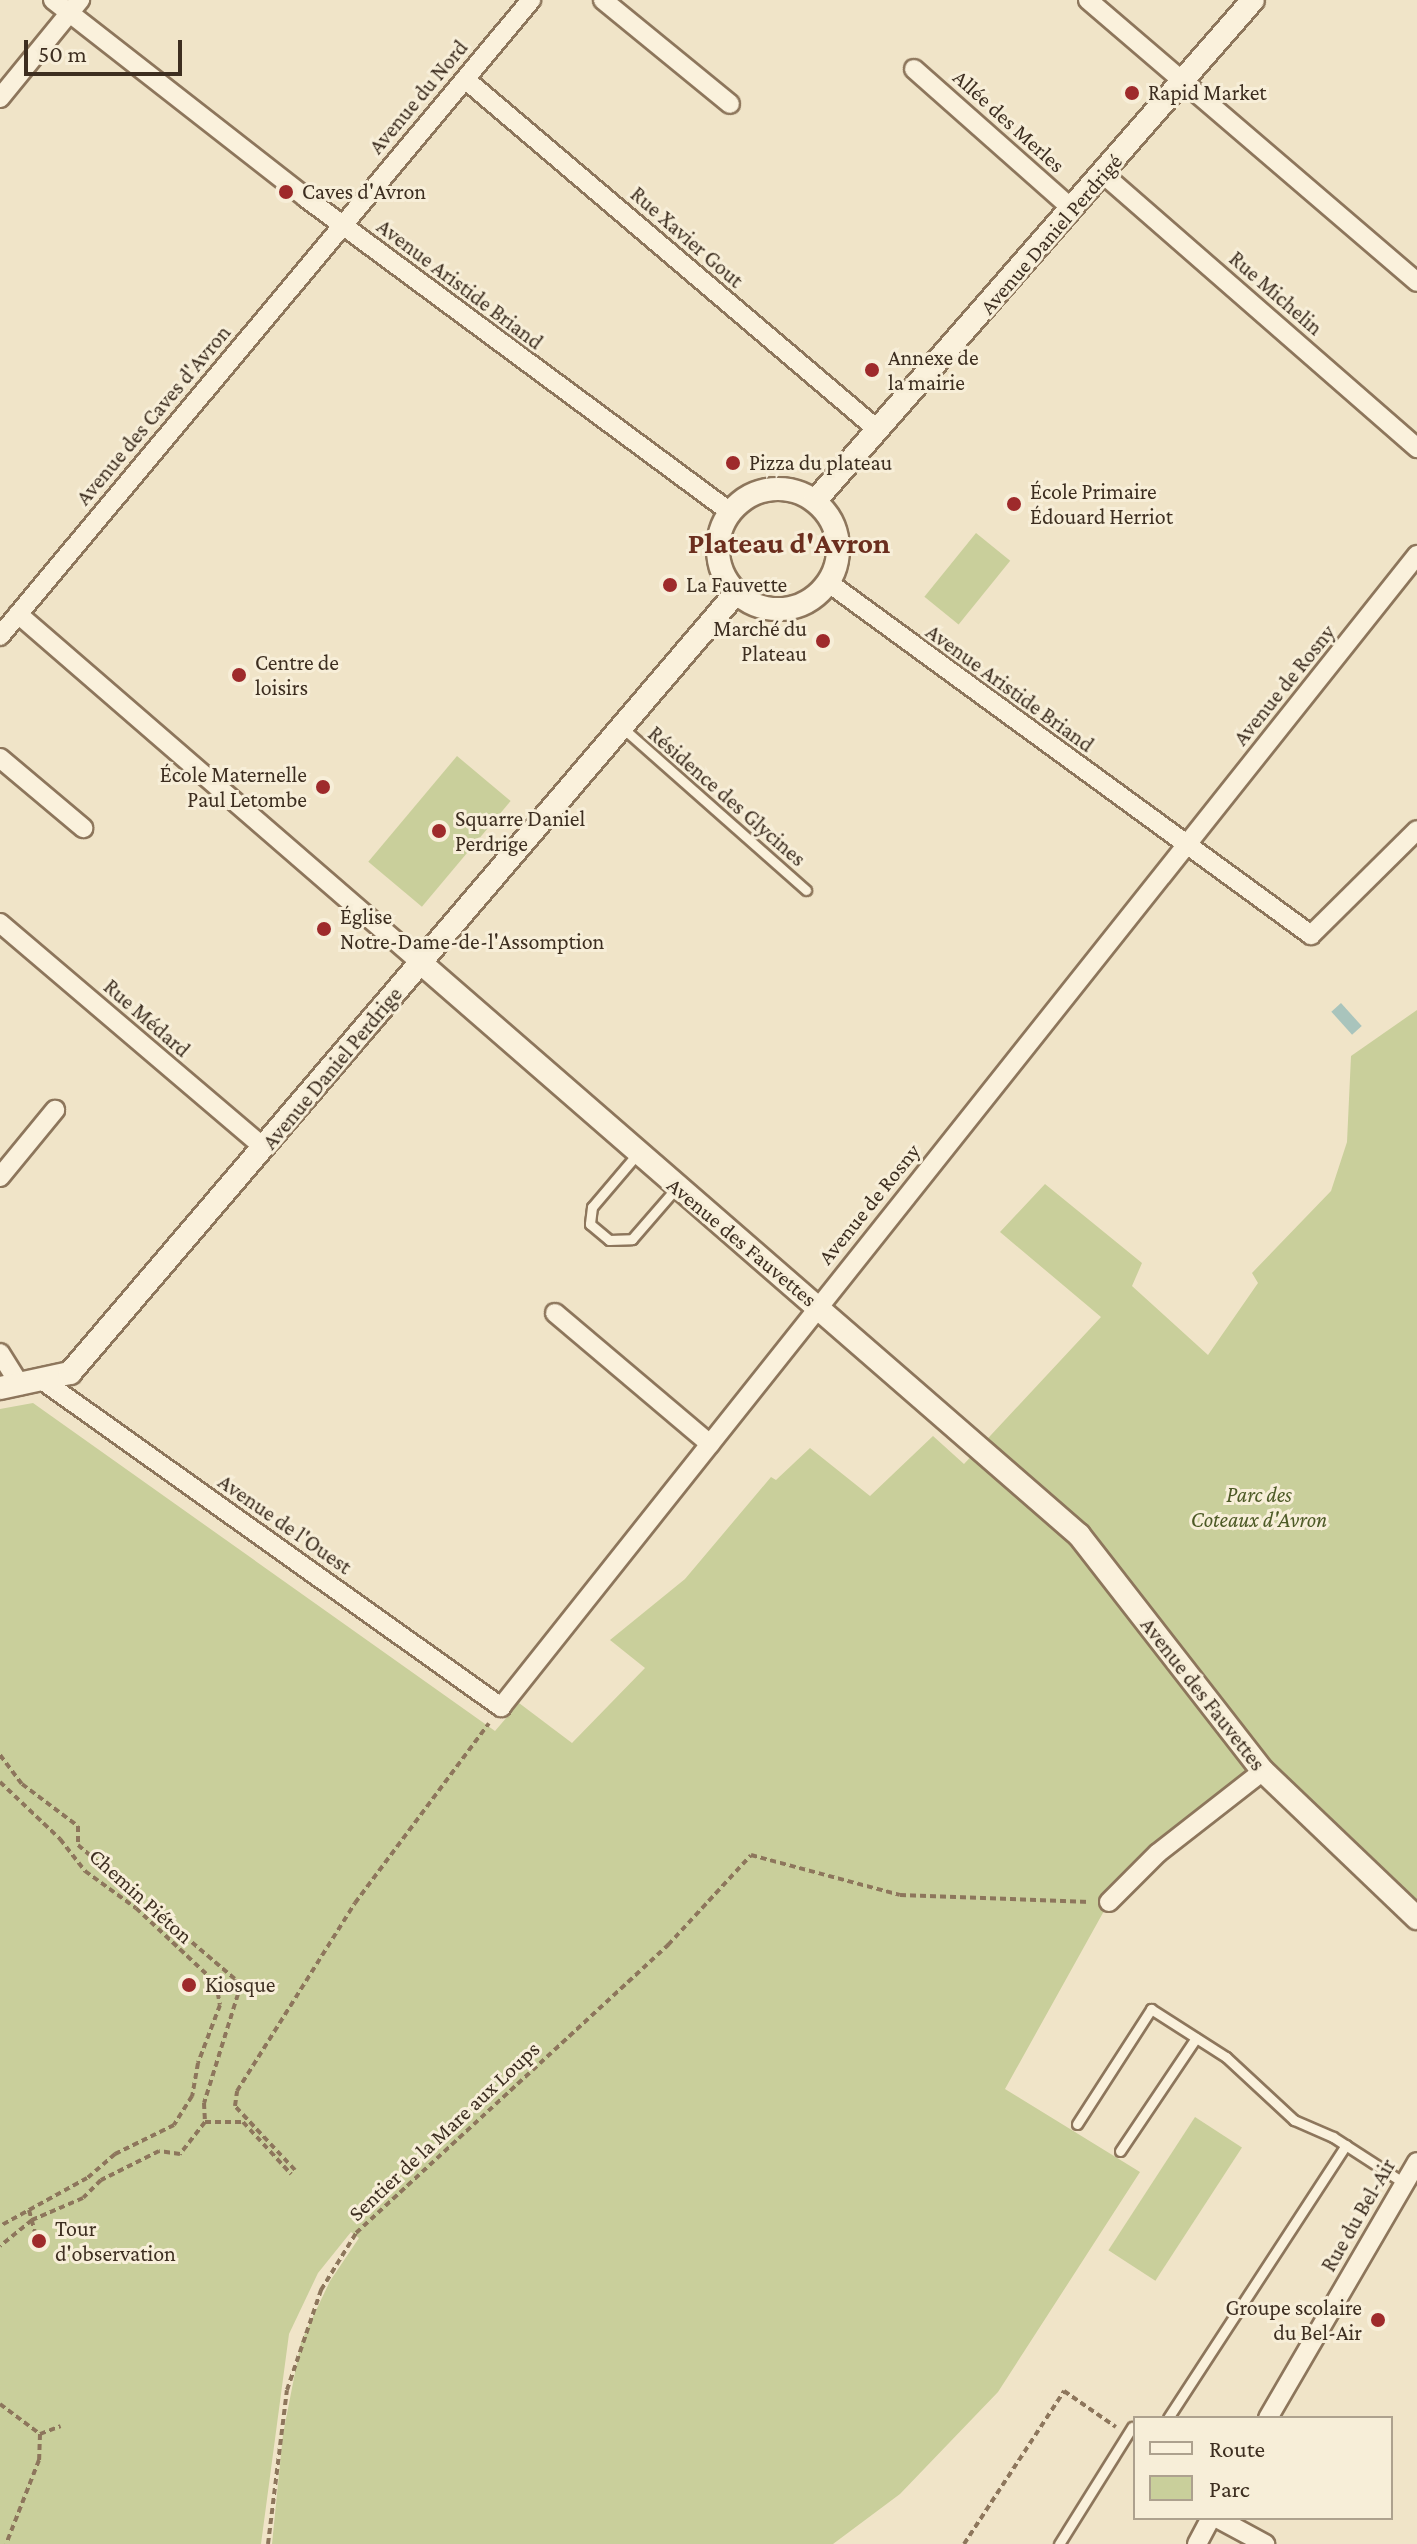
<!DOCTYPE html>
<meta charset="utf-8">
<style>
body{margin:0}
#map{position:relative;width:1417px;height:2544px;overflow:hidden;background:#f0e4c8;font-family:"Crimson Pro",serif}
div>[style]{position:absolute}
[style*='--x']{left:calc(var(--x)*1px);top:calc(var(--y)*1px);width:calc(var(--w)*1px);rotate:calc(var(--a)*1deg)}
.green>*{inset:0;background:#c9cf9b;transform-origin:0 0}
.water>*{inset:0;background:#a9c4bc;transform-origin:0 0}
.path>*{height:4px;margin-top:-2px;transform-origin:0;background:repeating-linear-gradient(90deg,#8d765c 0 6px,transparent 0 10px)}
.roads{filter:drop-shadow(2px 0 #8d765c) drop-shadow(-2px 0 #8d765c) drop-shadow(0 2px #8d765c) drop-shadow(0 -2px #8d765c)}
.service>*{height:9px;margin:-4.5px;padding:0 4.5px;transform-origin:4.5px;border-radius:4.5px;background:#faf1dc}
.minor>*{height:18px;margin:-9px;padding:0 9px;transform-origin:9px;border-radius:9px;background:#faf1dc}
.tertiary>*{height:22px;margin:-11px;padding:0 11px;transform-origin:11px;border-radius:11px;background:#faf1dc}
.tertiary>.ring{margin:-11px;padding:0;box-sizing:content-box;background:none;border:22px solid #faf1dc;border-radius:50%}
.dots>*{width:22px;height:22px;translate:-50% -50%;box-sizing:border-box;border:4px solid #f7eed8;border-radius:50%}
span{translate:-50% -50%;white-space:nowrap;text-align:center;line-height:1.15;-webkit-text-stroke:6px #f7eed8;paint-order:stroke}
.poi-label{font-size:22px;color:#3d2e20}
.left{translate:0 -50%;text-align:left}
.right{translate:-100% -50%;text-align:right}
.street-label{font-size:22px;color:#3d2e20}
.park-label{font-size:22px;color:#4d5a26;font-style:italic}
.district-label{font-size:30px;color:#6b2e1e;font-weight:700}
.legend{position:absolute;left:1133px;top:2416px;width:260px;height:104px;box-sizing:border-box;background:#f7eed8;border:2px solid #ada18e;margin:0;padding:10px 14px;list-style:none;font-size:24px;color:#3d2e20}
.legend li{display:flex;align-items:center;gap:16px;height:40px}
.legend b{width:40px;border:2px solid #ada18e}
.scale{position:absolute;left:24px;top:40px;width:158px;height:36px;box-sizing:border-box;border:4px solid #3d2e20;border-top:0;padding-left:10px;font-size:24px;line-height:28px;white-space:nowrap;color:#3d2e20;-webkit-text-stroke:6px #f7eed8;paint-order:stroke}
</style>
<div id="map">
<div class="green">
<div style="left:976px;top:533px;width:44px;height:82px;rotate:39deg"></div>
<div style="left:457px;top:756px;width:70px;height:138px;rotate:40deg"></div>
<div style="clip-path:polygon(1417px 1010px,1417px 1918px,1263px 1771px,1109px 1902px,1005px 2089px,1140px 2172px,998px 2392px,900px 2494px,833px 2544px,272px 2544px,283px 2434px,301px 2342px,330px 2281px,359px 2238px,351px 2232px,318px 2273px,289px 2334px,261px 2544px,0 2544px,0 1409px,33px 1403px,495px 1731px,519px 1703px,572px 1743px,645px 1668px,610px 1640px,685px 1579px,771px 1477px,776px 1480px,810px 1448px,870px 1496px,933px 1436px,964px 1464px,1101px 1317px,1000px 1232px,1045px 1184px,1142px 1263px,1132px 1286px,1208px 1355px,1258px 1283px,1252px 1273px,1331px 1191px,1347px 1142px,1351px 1056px)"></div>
<div style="left:1195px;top:2117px;width:56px;height:159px;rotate:33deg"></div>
</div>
<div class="water">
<div style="left:1341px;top:1003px;width:31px;height:13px;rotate:48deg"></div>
</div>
<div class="path">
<div style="--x:0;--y:1755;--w:36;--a:53"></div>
<div style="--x:22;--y:1784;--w:70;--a:36.9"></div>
<div style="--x:78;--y:1826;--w:19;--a:90"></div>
<div style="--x:78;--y:1845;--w:206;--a:40.5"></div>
<div style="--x:235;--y:1979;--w:15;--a:79"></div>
<div style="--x:238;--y:1994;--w:114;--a:107.3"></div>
<div style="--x:204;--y:2103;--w:19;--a:87"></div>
<div style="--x:205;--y:2122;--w:41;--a:128"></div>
<div style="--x:180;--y:2154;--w:21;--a:-172"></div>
<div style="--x:159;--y:2151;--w:65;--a:153.4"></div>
<div style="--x:101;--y:2180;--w:25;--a:135"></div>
<div style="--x:83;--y:2198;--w:56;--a:156.7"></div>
<div style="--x:32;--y:2220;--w:41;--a:140.9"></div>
<div style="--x:0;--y:1782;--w:83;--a:43.5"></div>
<div style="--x:60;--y:1839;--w:41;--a:52"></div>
<div style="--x:85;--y:1871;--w:63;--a:36"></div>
<div style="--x:136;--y:1908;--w:110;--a:43.2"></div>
<div style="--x:216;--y:1983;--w:22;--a:80"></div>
<div style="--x:220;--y:2005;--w:62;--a:110.8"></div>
<div style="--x:198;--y:2063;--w:34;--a:100"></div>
<div style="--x:192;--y:2096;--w:34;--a:122"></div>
<div style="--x:174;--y:2125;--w:66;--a:153.8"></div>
<div style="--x:115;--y:2154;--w:37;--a:139"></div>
<div style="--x:87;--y:2178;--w:99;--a:151.1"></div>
<div style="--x:205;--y:2122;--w:38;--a:0"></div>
<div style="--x:243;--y:2122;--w:71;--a:47.3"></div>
<div style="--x:295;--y:2170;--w:88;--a:-133.2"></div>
<div style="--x:235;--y:2106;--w:15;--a:-82"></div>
<div style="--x:237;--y:2091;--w:222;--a:-57.9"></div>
<div style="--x:355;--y:1903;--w:224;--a:-53.3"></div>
<div style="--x:29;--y:2210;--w:38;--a:75"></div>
<div style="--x:39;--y:2247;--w:6;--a:-45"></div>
<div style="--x:0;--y:2404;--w:50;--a:36.9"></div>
<div style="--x:40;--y:2434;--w:26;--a:92"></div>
<div style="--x:39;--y:2460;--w:90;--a:111.4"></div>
<div style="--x:40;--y:2434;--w:22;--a:-21"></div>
<div style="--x:268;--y:2544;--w:155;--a:-83"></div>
<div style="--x:287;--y:2390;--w:106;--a:-71.2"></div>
<div style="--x:321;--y:2290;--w:67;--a:-58.4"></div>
<div style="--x:356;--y:2233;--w:425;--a:-42.7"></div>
<div style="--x:668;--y:1945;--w:122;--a:-47.3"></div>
<div style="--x:751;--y:1855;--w:154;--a:15"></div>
<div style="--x:900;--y:1895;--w:190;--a:2.1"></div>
<div style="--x:964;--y:2544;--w:183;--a:-56.8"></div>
<div style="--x:1064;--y:2391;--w:63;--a:34.7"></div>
</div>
<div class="roads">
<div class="service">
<div style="--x:624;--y:729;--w:243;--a:41.5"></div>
<div style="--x:638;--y:1153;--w:71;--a:130.4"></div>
<div style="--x:592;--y:1207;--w:17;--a:97"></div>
<div style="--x:590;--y:1224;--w:25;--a:40"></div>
<div style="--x:609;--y:1240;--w:23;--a:-2"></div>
<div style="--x:632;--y:1239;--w:69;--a:-49.1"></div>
<div style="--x:1077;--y:2124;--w:137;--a:-57.2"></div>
<div style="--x:1151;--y:2009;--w:89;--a:32.6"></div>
<div style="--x:1226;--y:2057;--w:93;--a:42.8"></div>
<div style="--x:1294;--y:2120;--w:43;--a:23.6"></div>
<div style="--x:1333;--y:2137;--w:85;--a:32.9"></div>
<div style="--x:1120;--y:2151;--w:136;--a:-56.1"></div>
<div style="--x:1168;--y:2418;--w:326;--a:-56.9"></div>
<div style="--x:1059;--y:2544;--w:138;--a:-58"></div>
</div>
<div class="minor">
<div style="--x:53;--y:0;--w:321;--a:38"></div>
<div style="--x:306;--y:198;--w:528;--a:36.52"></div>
<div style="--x:603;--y:0;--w:164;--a:39.3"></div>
<div style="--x:1088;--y:0;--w:433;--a:40.6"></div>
<div style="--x:914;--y:69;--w:211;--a:41.5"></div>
<div style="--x:465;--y:79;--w:543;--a:40.37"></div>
<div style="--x:0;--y:98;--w:127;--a:-50.8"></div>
<div style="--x:1103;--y:174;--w:417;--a:41.1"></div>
<div style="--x:829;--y:583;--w:597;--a:36.14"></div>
<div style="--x:1311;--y:935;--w:149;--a:-44.7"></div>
<div style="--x:18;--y:614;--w:533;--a:40.89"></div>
<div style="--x:0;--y:636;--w:829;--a:-50.14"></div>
<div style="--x:0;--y:758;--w:109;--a:40.1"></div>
<div style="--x:0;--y:923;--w:347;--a:40.4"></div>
<div style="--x:0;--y:1177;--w:87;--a:-50.6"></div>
<div style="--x:555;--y:1313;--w:203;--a:40.2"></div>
<div style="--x:0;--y:1353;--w:38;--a:58"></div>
<div style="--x:42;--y:1380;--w:564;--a:35.47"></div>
<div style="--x:501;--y:1707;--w:1472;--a:-51.51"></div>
<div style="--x:1109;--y:1902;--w:69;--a:-45"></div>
<div style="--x:1158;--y:1853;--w:133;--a:-38"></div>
<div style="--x:1268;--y:2418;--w:296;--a:-59.8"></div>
<div style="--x:1217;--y:2518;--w:55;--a:28.4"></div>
<div style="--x:1197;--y:2544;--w:30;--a:-62"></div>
</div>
<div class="tertiary">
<div class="ring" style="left:718px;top:489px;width:98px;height:98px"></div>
<div style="--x:815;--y:501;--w:665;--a:-48.84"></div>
<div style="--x:421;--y:963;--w:872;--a:41"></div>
<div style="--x:1079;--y:1535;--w:299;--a:52.1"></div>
<div style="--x:1263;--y:1771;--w:213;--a:43.7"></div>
<div style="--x:0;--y:1388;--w:72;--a:-12.1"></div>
<div style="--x:70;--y:1373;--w:1026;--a:-49.51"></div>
</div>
</div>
<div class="dots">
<div style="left:1132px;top:93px;background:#9e2a2b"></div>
<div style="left:286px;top:192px;background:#9e2a2b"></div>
<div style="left:872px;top:370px;background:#9e2a2b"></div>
<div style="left:733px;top:463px;background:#9e2a2b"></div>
<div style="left:1014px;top:504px;background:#9e2a2b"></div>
<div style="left:670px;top:585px;background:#9e2a2b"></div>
<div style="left:823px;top:641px;background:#9e2a2b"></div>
<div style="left:239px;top:675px;background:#9e2a2b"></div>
<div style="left:323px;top:787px;background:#9e2a2b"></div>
<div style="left:439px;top:831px;background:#9e2a2b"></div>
<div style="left:324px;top:929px;background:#9e2a2b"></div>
<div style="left:189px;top:1985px;background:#9e2a2b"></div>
<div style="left:39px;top:2241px;background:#9e2a2b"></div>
<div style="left:1378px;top:2320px;background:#9e2a2b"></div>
</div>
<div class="poi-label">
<span class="left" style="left:1148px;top:93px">Rapid Market</span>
<span class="left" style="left:302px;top:192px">Caves d'Avron</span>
<span class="left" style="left:888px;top:370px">Annexe de<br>la mairie</span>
<span class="left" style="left:749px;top:463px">Pizza du plateau</span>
<span class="left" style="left:1030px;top:504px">École Primaire<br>Édouard Herriot</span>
<span class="left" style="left:686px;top:585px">La Fauvette</span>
<span class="right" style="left:807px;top:641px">Marché du<br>Plateau</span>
<span class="left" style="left:255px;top:675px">Centre de<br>loisirs</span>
<span class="right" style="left:307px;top:787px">École Maternelle<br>Paul Letombe</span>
<span class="left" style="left:455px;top:831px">Squarre Daniel<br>Perdrige</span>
<span class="left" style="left:340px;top:929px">Église<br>Notre-Dame-de-l'Assomption</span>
<span class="left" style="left:205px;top:1985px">Kiosque</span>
<span class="left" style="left:55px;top:2241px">Tour<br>d'observation</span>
<span class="right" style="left:1362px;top:2320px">Groupe scolaire<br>du Bel-Air</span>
</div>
<div class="street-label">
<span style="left:418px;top:97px;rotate:-50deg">Avenue du Nord</span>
<span style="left:1009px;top:121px;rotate:42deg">Allée des Merles</span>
<span style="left:1051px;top:234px;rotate:-49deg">Avenue Daniel Perdrigé</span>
<span style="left:687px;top:237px;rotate:41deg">Rue Xavier Gout</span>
<span style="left:460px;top:284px;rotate:37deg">Avenue Aristide Briand</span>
<span style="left:1276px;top:293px;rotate:41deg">Rue Michelin</span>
<span style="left:153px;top:415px;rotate:-50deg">Avenue des Caves d'Avron</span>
<span style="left:1284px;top:685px;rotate:-51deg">Avenue de Rosny</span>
<span style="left:1010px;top:688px;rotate:36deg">Avenue Aristide Briand</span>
<span style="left:727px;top:796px;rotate:41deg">Résidence des Glycines</span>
<span style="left:147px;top:1018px;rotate:41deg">Rue Médard</span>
<span style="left:332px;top:1068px;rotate:-50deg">Avenue Daniel Perdrige</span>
<span style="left:869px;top:1204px;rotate:-51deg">Avenue de Rosny</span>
<span style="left:742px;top:1242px;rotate:40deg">Avenue des Fauvettes</span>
<span style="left:285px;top:1524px;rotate:35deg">Avenue de l'Ouest</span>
<span style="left:1203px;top:1694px;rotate:52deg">Avenue des Fauvettes</span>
<span style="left:141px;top:1896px;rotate:42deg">Chemin Piéton</span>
<span style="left:444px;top:2131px;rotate:-43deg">Sentier de la Mare aux Loups</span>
<span style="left:1358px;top:2215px;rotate:-60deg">Rue du Bel-Air</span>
</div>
<div class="park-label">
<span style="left:1259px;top:1507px">Parc des<br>Coteaux d'Avron</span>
</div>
<div class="district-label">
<span style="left:789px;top:543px">Plateau d'Avron</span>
</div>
<ul class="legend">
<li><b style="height:10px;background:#faf1dc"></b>Route</li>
<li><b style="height:22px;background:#c9cf9b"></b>Parc</li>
</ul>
<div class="scale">50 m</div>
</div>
